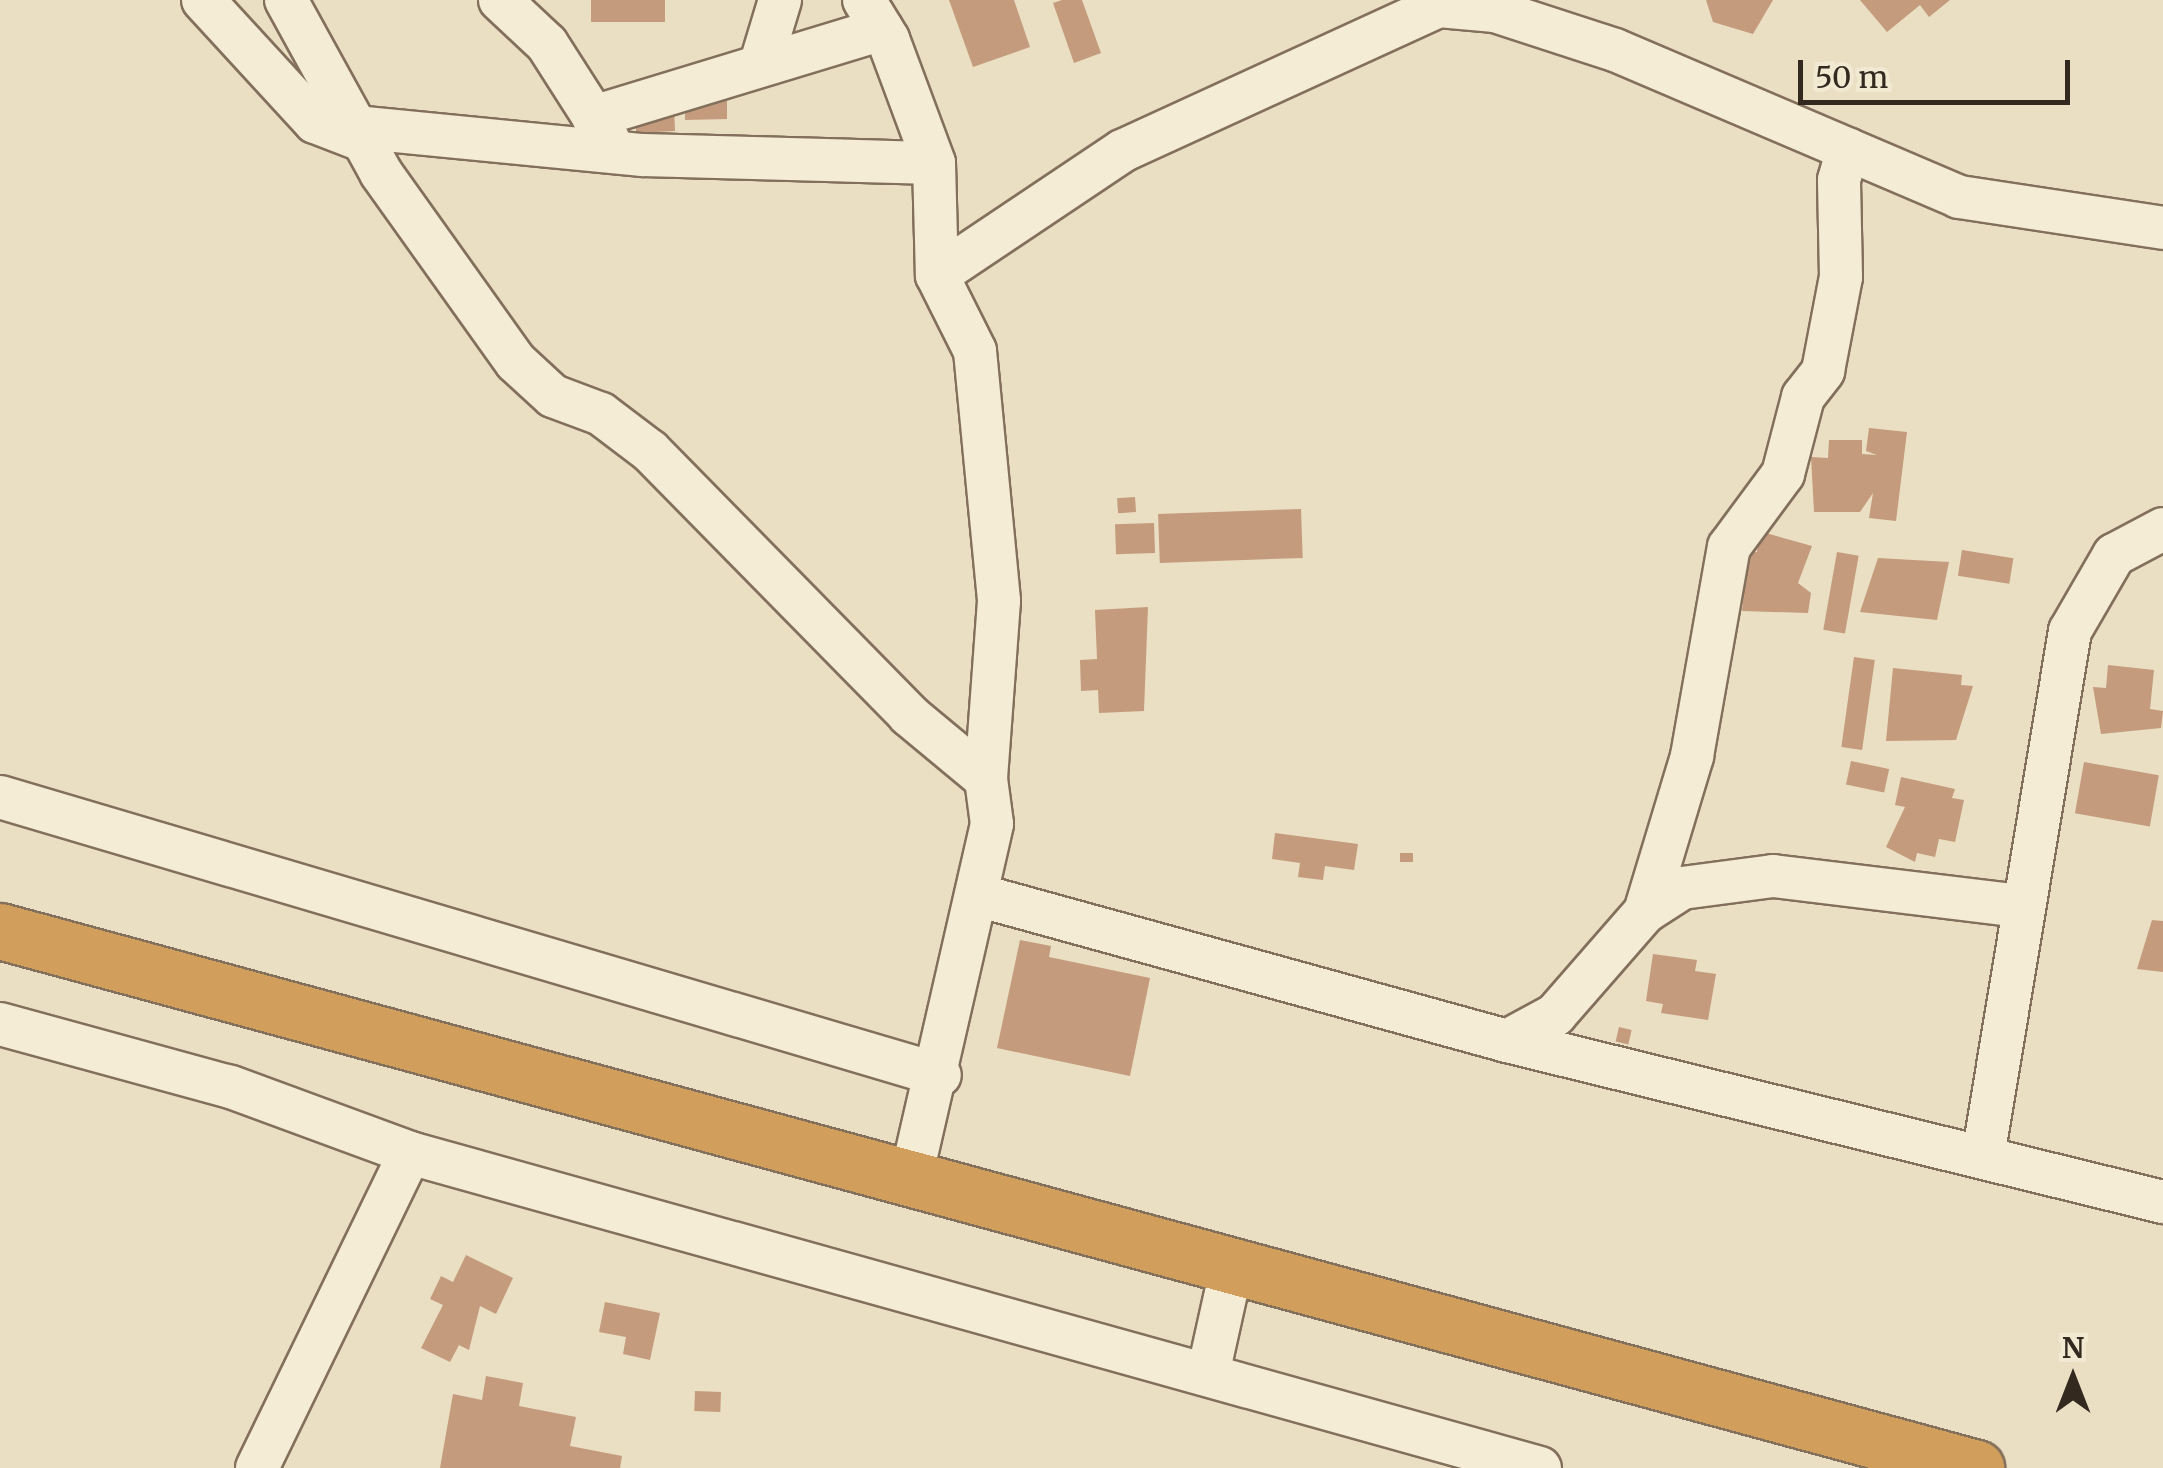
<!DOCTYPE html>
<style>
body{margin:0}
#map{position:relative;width:2163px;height:1468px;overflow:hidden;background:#eadec3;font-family:Merriweather,serif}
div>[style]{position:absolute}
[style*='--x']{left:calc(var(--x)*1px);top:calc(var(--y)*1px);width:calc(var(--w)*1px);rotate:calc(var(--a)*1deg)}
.building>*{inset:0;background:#c49b7c;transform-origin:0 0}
.roads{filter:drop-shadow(2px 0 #82705c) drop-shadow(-2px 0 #82705c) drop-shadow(0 2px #82705c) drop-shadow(0 -2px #82705c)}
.minor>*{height:42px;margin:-21px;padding:0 21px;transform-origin:21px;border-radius:21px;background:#f5ecd5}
.highway>*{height:55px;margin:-27.5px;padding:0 27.5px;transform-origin:27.5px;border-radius:27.5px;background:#d29e5b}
span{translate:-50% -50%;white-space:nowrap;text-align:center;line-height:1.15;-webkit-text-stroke:8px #f2e9d2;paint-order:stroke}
.north{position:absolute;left:2023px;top:1328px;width:100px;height:100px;-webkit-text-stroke:8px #f2e9d2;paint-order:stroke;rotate:0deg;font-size:28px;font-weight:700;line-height:40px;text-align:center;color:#33291e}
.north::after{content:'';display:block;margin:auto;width:35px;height:45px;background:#33291e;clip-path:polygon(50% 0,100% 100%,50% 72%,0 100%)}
.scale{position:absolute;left:1798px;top:60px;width:272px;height:45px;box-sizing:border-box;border:5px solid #33291e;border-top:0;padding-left:12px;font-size:30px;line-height:35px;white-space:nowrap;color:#33291e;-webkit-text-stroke:8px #f2e9d2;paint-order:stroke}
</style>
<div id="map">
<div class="building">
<div style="left:591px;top:0;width:74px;height:22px"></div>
<div style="clip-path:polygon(949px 0,1014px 0,1030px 47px,973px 67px)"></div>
<div style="clip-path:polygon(1062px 0,1082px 0,1101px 53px,1074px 63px,1053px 3px)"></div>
<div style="clip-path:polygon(1706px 0,1773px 0,1753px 34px,1713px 22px)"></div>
<div style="clip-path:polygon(1860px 0,1950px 0,1929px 17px,1920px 5px,1887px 32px)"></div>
<div style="clip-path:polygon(727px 87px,727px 119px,685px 120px,685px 102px)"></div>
<div style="left:674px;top:110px;width:21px;height:39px;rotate:87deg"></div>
<div style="clip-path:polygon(1869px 428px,1907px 432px,1896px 521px,1869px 518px,1873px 493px,1860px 512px,1814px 512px,1811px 457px,1828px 458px,1829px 440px,1862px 440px,1862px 454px,1877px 455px,1866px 451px)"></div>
<div style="left:1135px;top:497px;width:15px;height:18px;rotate:86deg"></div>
<div style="left:1301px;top:509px;width:49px;height:143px;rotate:88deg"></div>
<div style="left:1154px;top:523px;width:30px;height:39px;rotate:88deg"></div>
<div style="clip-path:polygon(1759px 531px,1812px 546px,1798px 583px,1811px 593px,1808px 613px,1742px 611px,1744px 591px,1732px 590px,1737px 549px,1757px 552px)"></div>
<div style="left:1962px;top:550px;width:52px;height:26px;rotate:9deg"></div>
<div style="left:1837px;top:552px;width:22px;height:79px;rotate:10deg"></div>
<div style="clip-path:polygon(1878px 558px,1949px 562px,1937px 620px,1860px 612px)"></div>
<div style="clip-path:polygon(1148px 607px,1144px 711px,1099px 713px,1098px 690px,1081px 691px,1080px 660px,1097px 659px,1095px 610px)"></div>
<div style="left:1854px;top:657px;width:21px;height:91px;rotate:8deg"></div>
<div style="clip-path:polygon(2108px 665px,2154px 670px,2150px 709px,2163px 711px,2161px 728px,2101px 734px,2093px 687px,2106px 688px)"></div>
<div style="clip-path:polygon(1893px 668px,1962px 675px,1961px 685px,1973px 686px,1956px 740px,1886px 741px)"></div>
<div style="left:1851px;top:761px;width:39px;height:24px;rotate:12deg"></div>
<div style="left:2084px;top:762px;width:76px;height:52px;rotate:10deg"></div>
<div style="clip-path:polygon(1901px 777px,1955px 789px,1952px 798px,1964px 800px,1955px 842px,1939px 839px,1935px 857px,1917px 853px,1915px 862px,1886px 847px,1905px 807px,1895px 805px)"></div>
<div style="clip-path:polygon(1275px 833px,1358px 844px,1354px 870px,1325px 866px,1323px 880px,1298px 877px,1300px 863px,1272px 859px)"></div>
<div style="left:1400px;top:853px;width:13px;height:9px"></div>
<div style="clip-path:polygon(2152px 920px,2163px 921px,2163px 972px,2137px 969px)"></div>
<div style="clip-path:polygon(1020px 940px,1051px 946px,1049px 957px,1150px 978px,1130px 1076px,997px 1048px)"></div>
<div style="clip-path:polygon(1653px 954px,1697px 960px,1695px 971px,1716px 974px,1708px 1020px,1661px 1013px,1663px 1004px,1646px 1001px)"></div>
<div style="left:1619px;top:1027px;width:13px;height:15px;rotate:13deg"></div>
<div style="clip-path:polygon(466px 1255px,513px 1278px,496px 1314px,480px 1306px,469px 1350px,459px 1345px,450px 1362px,421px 1348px,443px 1305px,430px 1299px,441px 1276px,453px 1282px)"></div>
<div style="clip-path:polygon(605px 1302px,660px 1313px,650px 1360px,623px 1354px,626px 1337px,599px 1332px)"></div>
<div style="clip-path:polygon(486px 1376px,523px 1383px,519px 1406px,576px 1417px,570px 1446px,622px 1456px,620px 1468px,440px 1468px,453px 1394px,482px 1400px)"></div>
<div style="left:695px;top:1391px;width:26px;height:20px;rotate:2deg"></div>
</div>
<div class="roads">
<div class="minor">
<div style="--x:203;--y:0;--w:166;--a:47.4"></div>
<div style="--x:315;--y:122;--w:50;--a:21"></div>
<div style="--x:286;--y:0;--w:197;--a:61.2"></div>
<div style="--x:381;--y:173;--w:232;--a:54.5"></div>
<div style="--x:516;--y:362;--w:50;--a:42.6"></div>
<div style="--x:553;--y:396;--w:51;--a:20.6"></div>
<div style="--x:601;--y:414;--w:61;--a:37.1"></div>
<div style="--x:650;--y:451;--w:370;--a:45.5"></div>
<div style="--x:909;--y:715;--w:100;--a:39.7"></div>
<div style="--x:500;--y:0;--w:64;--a:43.1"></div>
<div style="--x:547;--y:44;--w:115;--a:57.4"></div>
<div style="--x:864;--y:0;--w:46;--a:58.4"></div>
<div style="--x:888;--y:39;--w:132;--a:69.6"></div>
<div style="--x:934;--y:163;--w:112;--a:88.5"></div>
<div style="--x:937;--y:275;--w:85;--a:63.4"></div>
<div style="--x:975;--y:351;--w:251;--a:84.5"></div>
<div style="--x:999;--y:601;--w:178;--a:94.2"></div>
<div style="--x:986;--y:779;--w:45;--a:82.4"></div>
<div style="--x:992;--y:824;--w:362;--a:102.9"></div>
<div style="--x:761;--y:63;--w:66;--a:-73.2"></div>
<div style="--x:593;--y:117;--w:302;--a:-16.9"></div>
<div style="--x:355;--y:127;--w:289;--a:5.6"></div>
<div style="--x:643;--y:155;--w:291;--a:1.6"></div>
<div style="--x:937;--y:275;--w:223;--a:-33.8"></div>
<div style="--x:1122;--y:151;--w:349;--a:-24.6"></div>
<div style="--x:1439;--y:6;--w:56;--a:5.1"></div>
<div style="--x:1495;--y:11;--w:126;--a:18"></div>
<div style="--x:1615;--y:50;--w:374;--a:23.1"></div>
<div style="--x:1959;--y:197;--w:206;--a:8.6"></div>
<div style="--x:0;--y:797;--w:980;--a:16.48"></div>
<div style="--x:981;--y:896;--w:546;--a:15.41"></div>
<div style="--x:1507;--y:1041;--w:675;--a:13.79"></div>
<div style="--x:1645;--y:912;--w:163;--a:-73.2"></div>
<div style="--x:1692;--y:756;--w:212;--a:-80"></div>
<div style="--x:1729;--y:547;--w:91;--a:-53.5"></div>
<div style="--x:1783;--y:474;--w:80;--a:-75.4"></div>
<div style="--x:1803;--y:397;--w:33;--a:-52"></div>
<div style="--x:1823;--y:371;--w:96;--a:-79.2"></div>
<div style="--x:1841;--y:277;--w:97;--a:-91.2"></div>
<div style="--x:1839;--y:180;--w:32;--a:-74"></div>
<div style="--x:0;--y:1024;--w:239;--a:15.3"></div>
<div style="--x:231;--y:1087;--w:191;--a:20.2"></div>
<div style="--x:410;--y:1153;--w:1173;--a:15.58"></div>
<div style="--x:1507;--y:1041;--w:55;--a:-28.4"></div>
<div style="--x:1555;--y:1015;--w:137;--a:-48.9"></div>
<div style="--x:1645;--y:912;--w:44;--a:-33"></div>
<div style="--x:1682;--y:888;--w:92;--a:-7.5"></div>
<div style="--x:1773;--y:876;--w:250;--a:6.9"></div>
<div style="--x:1983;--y:1157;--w:533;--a:-80.61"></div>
<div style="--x:2070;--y:631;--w:88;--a:-59.9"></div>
<div style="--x:2114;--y:555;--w:55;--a:-28"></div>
<div style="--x:1208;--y:1374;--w:116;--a:-77.5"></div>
<div style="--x:257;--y:1468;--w:350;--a:-64.1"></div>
</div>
<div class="highway">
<div style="--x:0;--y:931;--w:2048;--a:15.2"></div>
</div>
</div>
<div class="north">N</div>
<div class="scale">50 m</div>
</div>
